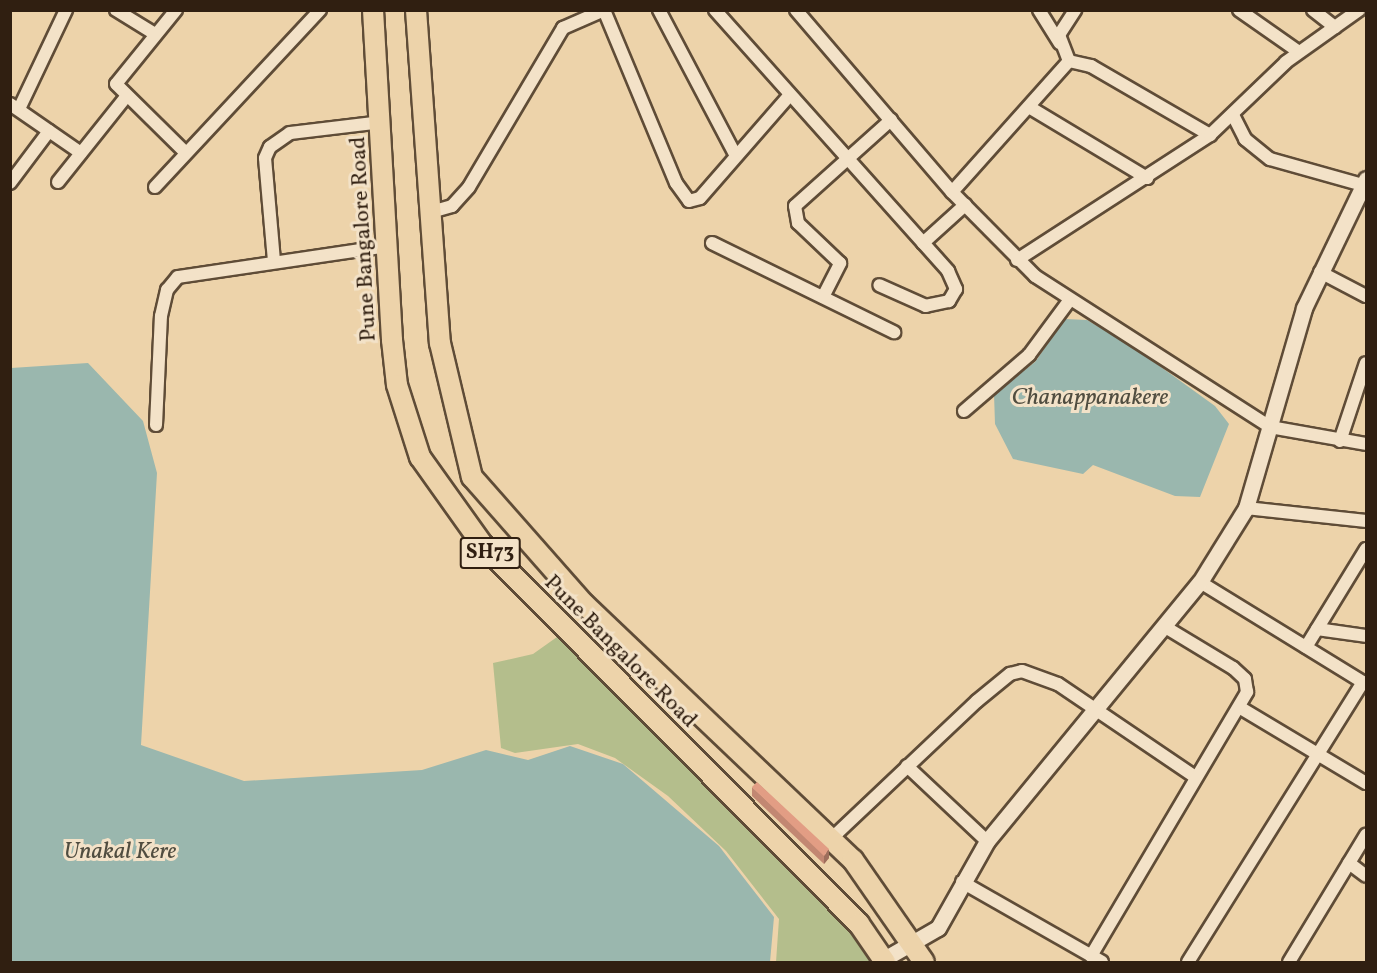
<!DOCTYPE html>
<style>
body{margin:0}
#map{position:relative;width:1377px;height:973px;overflow:hidden;background:#edd3aa;font-family:Vollkorn,serif}
div>[style]{position:absolute}
[style*='--x']{left:calc(var(--x)*1px);top:calc(var(--y)*1px);width:calc(var(--w)*1px);rotate:calc(var(--a)*1deg)}
.green>*{inset:0;background:#b4be8c}
.water>*{inset:0;background:#9ab7ae}
.roads{filter:drop-shadow(2px 0 #5f4c37) drop-shadow(-2px 0 #5f4c37) drop-shadow(0 2px #5f4c37) drop-shadow(0 -2px #5f4c37)}
.minor>*{height:12px;margin:-6px;padding:0 6px;transform-origin:6px;border-radius:6px;background:#f3e2c8}
.tertiary>*{height:15px;margin:-7.5px;padding:0 7.5px;transform-origin:7.5px;border-radius:7.5px;background:#f3e2c8}
.primary>*{height:20px;margin:-10px;padding:0 10px;transform-origin:10px;border-radius:10px;background:#edd3aa}
.wall>*{inset:0;background:#c28772}
.shaded-wall>*{inset:0;background:#9e6e5c}
.building>*{inset:0;background:#e29d84}
span{translate:-50% -50%;white-space:nowrap;text-align:center;line-height:1.15;-webkit-text-stroke:6px #f3e2c8;paint-order:stroke}
.shield-label span{padding:2px 4px;background:#f3e2c8;border:2px solid;border-radius:4px;-webkit-text-stroke-width:0}
.shield-label{font-size:21px;color:#301f11;font-weight:700}
.street-label{font-size:22px;color:#301f11}
.water-label{font-size:24px;color:#504d40;font-style:italic}
.frame{position:absolute;inset:0;border:12px solid #301f11;pointer-events:none}
</style>
<div id="map">
<div class="green">
<div style="clip-path:polygon(557px 637px,833px 907px,876px 962px,776px 962px,779px 919px,726px 851px,668px 796px,615px 758px,578px 744px,515px 753px,501px 748px,493px 663px,533px 654px)"></div>
</div>
<div class="water">
<div style="clip-path:polygon(1065px 319px,1087px 320px,1136px 349px,1215px 406px,1229px 424px,1200px 497px,1175px 496px,1093px 465px,1083px 474px,1013px 459px,995px 424px,994px 394px,1035px 362px)"></div>
<div style="clip-path:polygon(88px 363px,143px 421px,157px 473px,141px 745px,244px 781px,422px 770px,486px 750px,528px 760px,570px 746px,623px 764px,719px 846px,774px 917px,770px 962px,11px 962px,11px 368px)"></div>
</div>
<div class="roads">
<div class="minor">
<div style="--x:116;--y:10;--w:46;--a:31.6"></div>
<div style="--x:176;--y:10;--w:95;--a:129"></div>
<div style="--x:116;--y:84;--w:95;--a:44.6"></div>
<div style="--x:604;--y:10;--w:187;--a:67.4"></div>
<div style="--x:676;--y:183;--w:22;--a:54"></div>
<div style="--x:689;--y:201;--w:11;--a:-15"></div>
<div style="--x:700;--y:198;--w:135;--a:-48.9"></div>
<div style="--x:659;--y:10;--w:165;--a:62.2"></div>
<div style="--x:715;--y:10;--w:350;--a:48.2"></div>
<div style="--x:948;--y:271;--w:20;--a:66"></div>
<div style="--x:956;--y:289;--w:14;--a:120"></div>
<div style="--x:949;--y:301;--w:24;--a:168"></div>
<div style="--x:926;--y:306;--w:51;--a:-155.9"></div>
<div style="--x:796;--y:10;--w:240;--a:49.4"></div>
<div style="--x:952;--y:192;--w:118;--a:45.3"></div>
<div style="--x:1035;--y:276;--w:279;--a:32.7"></div>
<div style="--x:1270;--y:427;--w:97;--a:10"></div>
<div style="--x:1039;--y:10;--w:39;--a:58"></div>
<div style="--x:1239;--y:10;--w:73;--a:35"></div>
<div style="--x:1313;--y:10;--w:28;--a:38"></div>
<div style="--x:1069;--y:61;--w:28;--a:-111"></div>
<div style="--x:1059;--y:35;--w:30;--a:-57"></div>
<div style="--x:10;--y:104;--w:86;--a:34.6"></div>
<div style="--x:1029;--y:107;--w:138;--a:31"></div>
<div style="--x:19;--y:109;--w:110;--a:-64.6"></div>
<div style="--x:1234;--y:117;--w:25;--a:63"></div>
<div style="--x:1245;--y:139;--w:32;--a:39"></div>
<div style="--x:1270;--y:159;--w:100;--a:15.7"></div>
<div style="--x:58;--y:182;--w:107;--a:-51.4"></div>
<div style="--x:10;--y:183;--w:65;--a:-53.1"></div>
<div style="--x:155;--y:187;--w:242;--a:-47"></div>
<div style="--x:952;--y:192;--w:176;--a:-48.2"></div>
<div style="--x:1069;--y:61;--w:23;--a:13"></div>
<div style="--x:1091;--y:66;--w:138;--a:30.1"></div>
<div style="--x:431;--y:212;--w:22;--a:-16"></div>
<div style="--x:452;--y:206;--w:25;--a:-48"></div>
<div style="--x:469;--y:187;--w:185;--a:-59.4"></div>
<div style="--x:563;--y:28;--w:45;--a:-23.7"></div>
<div style="--x:712;--y:243;--w:203;--a:26.1"></div>
<div style="--x:923;--y:243;--w:57;--a:-42.1"></div>
<div style="--x:1017;--y:260;--w:230;--a:-32.9"></div>
<div style="--x:1210;--y:135;--w:105;--a:-43.8"></div>
<div style="--x:1286;--y:62;--w:90;--a:-35.5"></div>
<div style="--x:274;--y:261;--w:103;--a:-95"></div>
<div style="--x:265;--y:158;--w:12;--a:-66"></div>
<div style="--x:270;--y:147;--w:24;--a:-35"></div>
<div style="--x:290;--y:133;--w:93;--a:-6.8"></div>
<div style="--x:1320;--y:272;--w:52;--a:27.6"></div>
<div style="--x:823;--y:297;--w:38;--a:-63"></div>
<div style="--x:840;--y:263;--w:58;--a:-136.4"></div>
<div style="--x:798;--y:223;--w:17;--a:-100"></div>
<div style="--x:795;--y:206;--w:129;--a:-41.9"></div>
<div style="--x:964;--y:411;--w:86;--a:-40.7"></div>
<div style="--x:1029;--y:355;--w:67;--a:-53.5"></div>
<div style="--x:156;--y:425;--w:109;--a:-87.4"></div>
<div style="--x:161;--y:316;--w:27;--a:-77"></div>
<div style="--x:167;--y:290;--w:17;--a:-50"></div>
<div style="--x:178;--y:277;--w:211;--a:-8.4"></div>
<div style="--x:1340;--y:441;--w:82;--a:-71.6"></div>
<div style="--x:1246;--y:508;--w:121;--a:6.2"></div>
<div style="--x:1200;--y:582;--w:195;--a:31.6"></div>
<div style="--x:1317;--y:629;--w:49;--a:8.1"></div>
<div style="--x:1306;--y:647;--w:115;--a:-58.5"></div>
<div style="--x:1239;--y:707;--w:148;--a:30.9"></div>
<div style="--x:907;--y:766;--w:110;--a:43.2"></div>
<div style="--x:832;--y:838;--w:199;--a:-43.4"></div>
<div style="--x:977;--y:701;--w:43;--a:-39.3"></div>
<div style="--x:1010;--y:674;--w:12;--a:-14"></div>
<div style="--x:1022;--y:671;--w:38;--a:20"></div>
<div style="--x:1058;--y:684;--w:164;--a:34.1"></div>
<div style="--x:1349;--y:863;--w:21;--a:37"></div>
<div style="--x:962;--y:882;--w:161;--a:29.7"></div>
<div style="--x:1091;--y:956;--w:307;--a:-59.4"></div>
<div style="--x:1247;--y:692;--w:13;--a:-99"></div>
<div style="--x:1245;--y:679;--w:16;--a:-137"></div>
<div style="--x:1233;--y:668;--w:77;--a:-148.8"></div>
<div style="--x:1188;--y:962;--w:330;--a:-58"></div>
<div style="--x:1289;--y:962;--w:149;--a:-58.8"></div>
</div>
<div class="tertiary">
<div style="--x:884;--y:959;--w:62;--a:-29.9"></div>
<div style="--x:938;--y:928;--w:100;--a:-60.6"></div>
<div style="--x:987;--y:841;--w:335;--a:-50.6"></div>
<div style="--x:1200;--y:582;--w:87;--a:-58.1"></div>
<div style="--x:1246;--y:508;--w:208;--a:-73.8"></div>
<div style="--x:1304;--y:308;--w:143;--a:-64.3"></div>
</div>
<div class="primary">
<div style="--x:373;--y:10;--w:331;--a:86.7"></div>
<div style="--x:392;--y:340;--w:45;--a:83.7"></div>
<div style="--x:397;--y:385;--w:76;--a:72.3"></div>
<div style="--x:420;--y:457;--w:107;--a:54.5"></div>
<div style="--x:482;--y:544;--w:535;--a:45.23"></div>
<div style="--x:859;--y:924;--w:46;--a:55.6"></div>
<div style="--x:416;--y:10;--w:334;--a:85.9"></div>
<div style="--x:440;--y:343;--w:138;--a:76.6"></div>
<div style="--x:472;--y:477;--w:169;--a:48.6"></div>
<div style="--x:584;--y:604;--w:371;--a:43.6"></div>
<div style="--x:853;--y:860;--w:124;--a:55.2"></div>
</div>
</div>
<div class="wall">
<div style="clip-path:polygon(752px 787px,829px 858px,824px 864px,752px 796px)"></div>
</div>
<div class="shaded-wall">
<div style="clip-path:polygon(829px 849px,829px 858px,824px 864px,824px 856px)"></div>
</div>
<div class="building">
<div style="clip-path:polygon(757px 782px,829px 849px,824px 856px,752px 787px)"></div>
</div>
<div class="shield-label">
<span style="left:490px;top:553px">SH73</span>
</div>
<div class="street-label">
<span style="left:364px;top:239px;rotate:-93deg">Pune Bangalore Road</span>
<span style="left:620px;top:652px;rotate:45deg">Pune Bangalore Road</span>
</div>
<div class="water-label">
<span style="left:1090px;top:399px">Chanappanakere</span>
<span style="left:120px;top:853px">Unakal Kere</span>
</div>
<div class="frame"></div>
</div>
